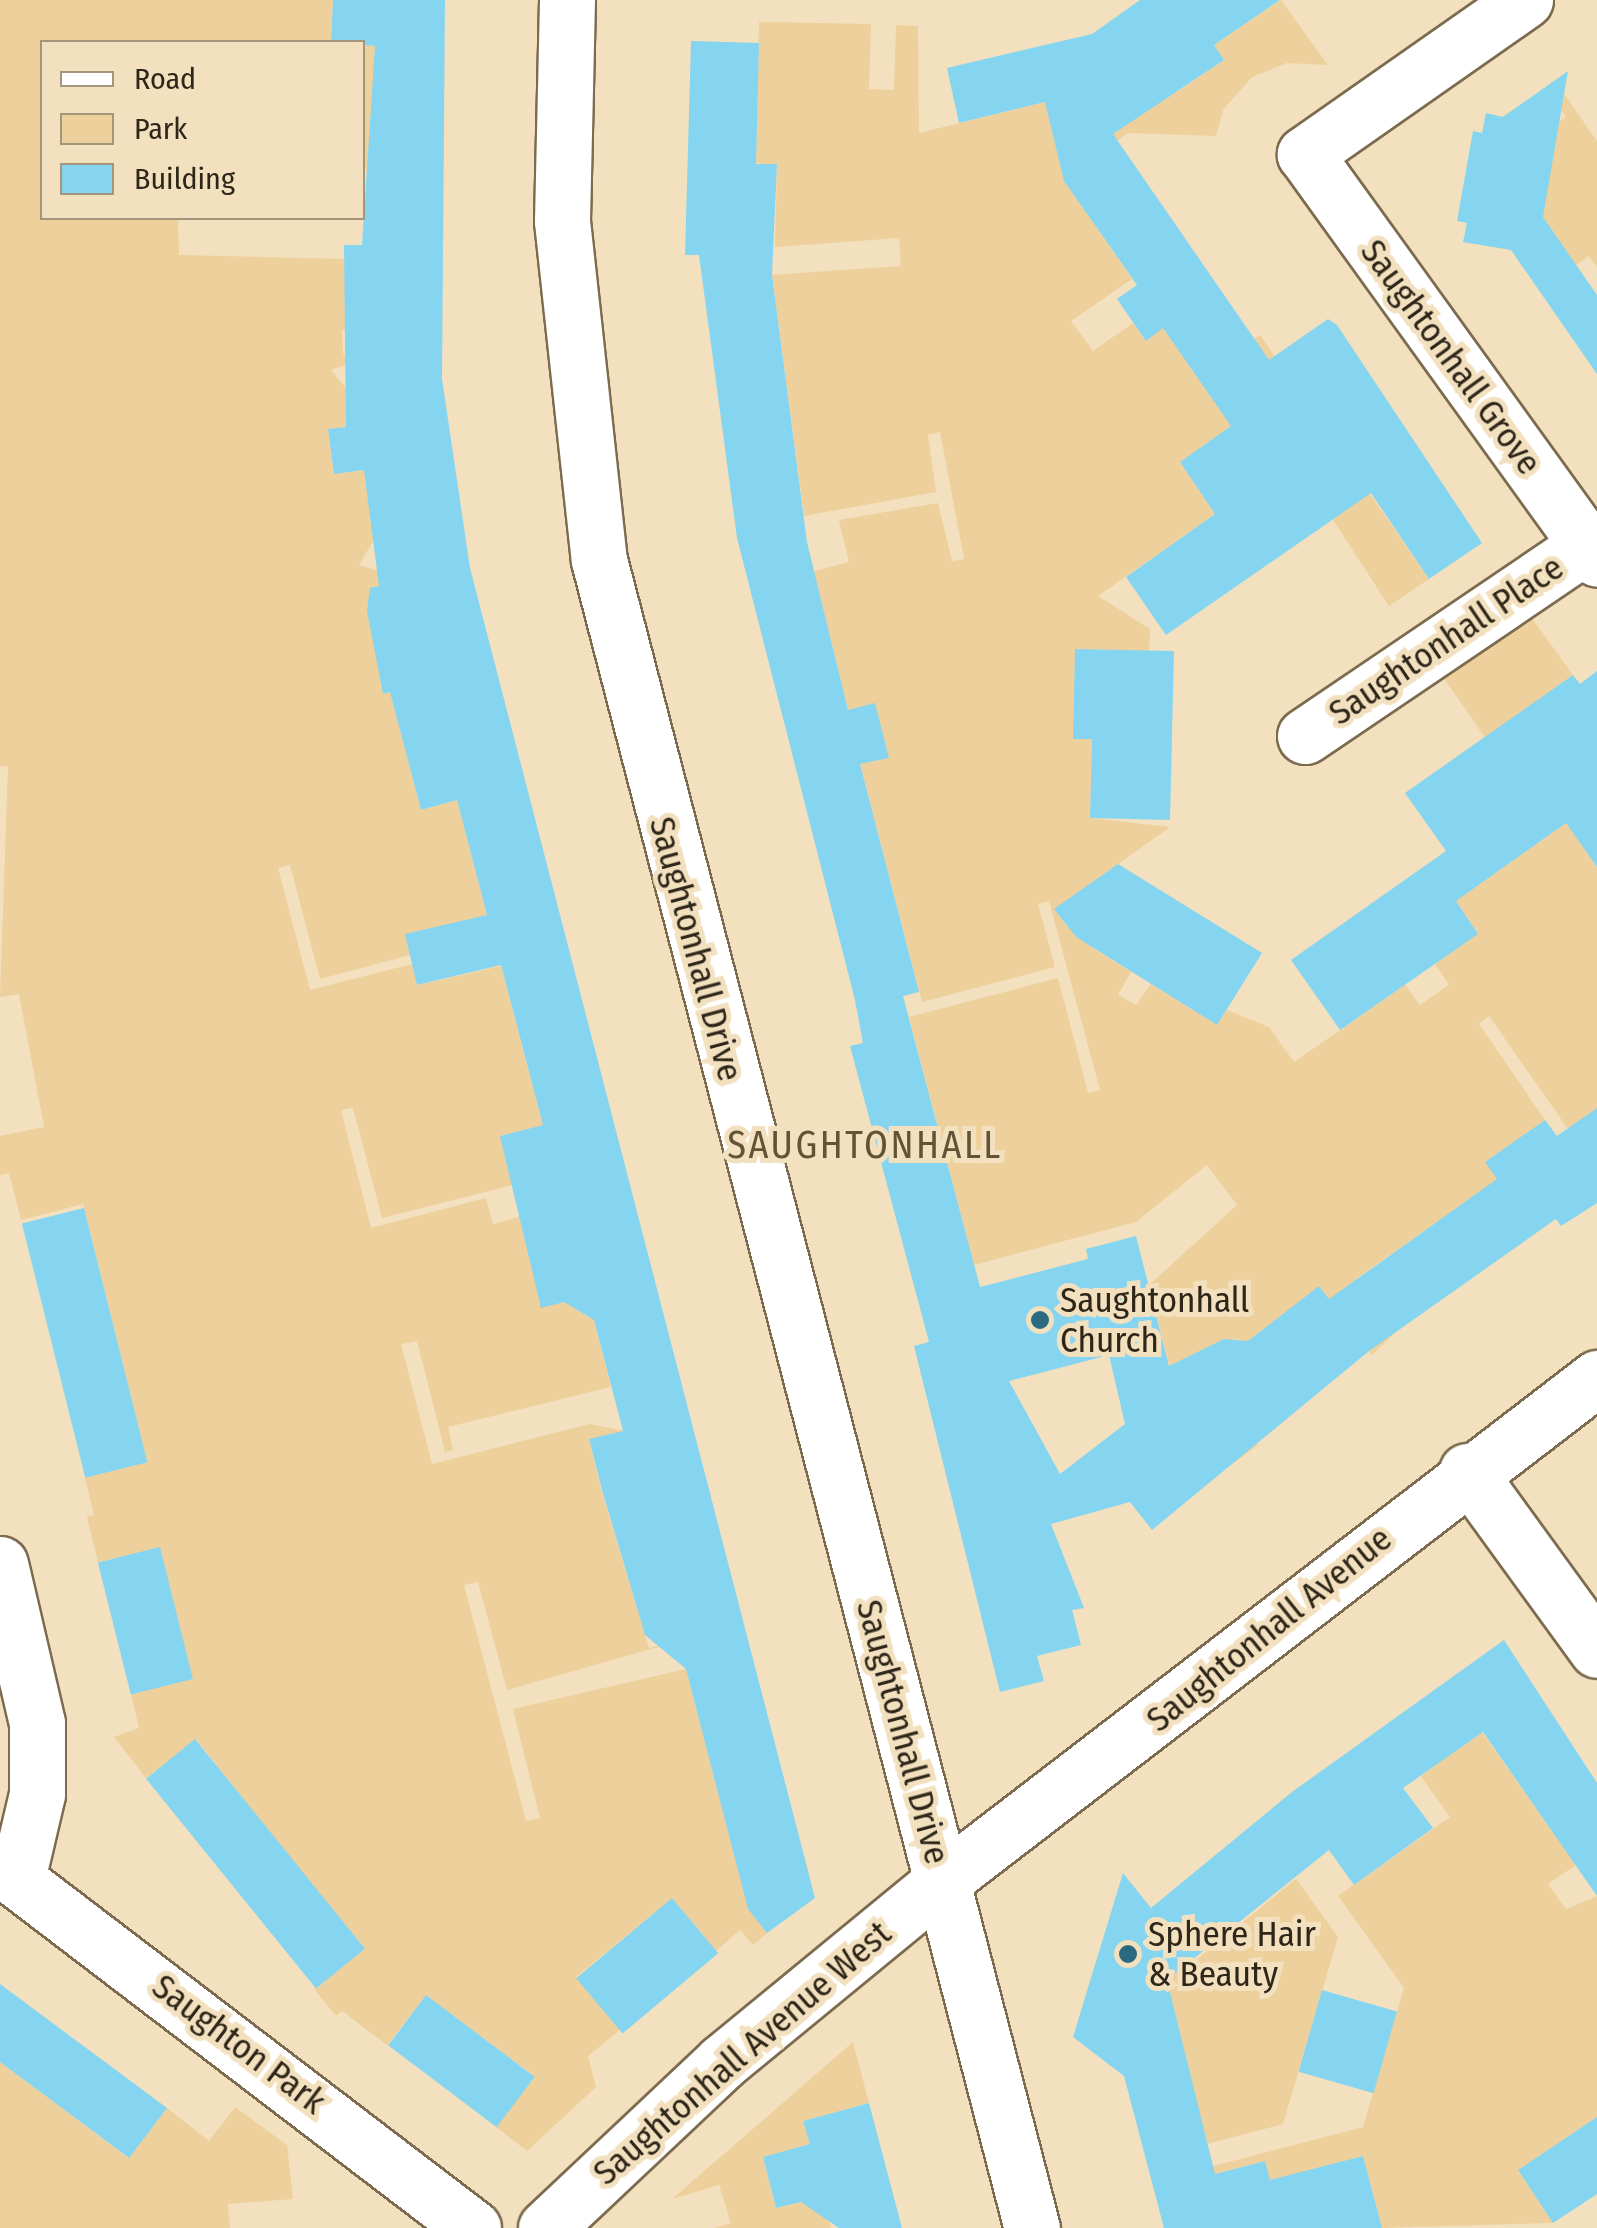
<!DOCTYPE html>
<style>
body{margin:0}
#map{position:relative;width:1597px;height:2228px;overflow:hidden;background:#f2e0bf;font-family:"Fira Sans Condensed",sans-serif}
div>[style]{position:absolute}
[style*='--x']{left:calc(var(--x)*1px);top:calc(var(--y)*1px);width:calc(var(--w)*1px);rotate:calc(var(--a)*1deg)}
.green>*{inset:0;background:#eed09c}
.building>*{inset:0;background:#85d5f1;transform-origin:0 0}
.roads{filter:drop-shadow(2px 0 #7c6b4e) drop-shadow(-2px 0 #7c6b4e) drop-shadow(0 2px #7c6b4e) drop-shadow(0 -2px #7c6b4e)}
.street>*{height:55px;margin:-27.5px;padding:0 27.5px;transform-origin:27.5px;border-radius:27.5px;background:#fff}
.secondary>*{height:55px;margin:-27.5px;padding:0 27.5px;transform-origin:27.5px;border-radius:27.5px;background:#fff}
.dots>*{width:28px;height:28px;translate:-50% -50%;box-sizing:border-box;border:5px solid #f2e0bf;border-radius:50%}
span{translate:-50% -50%;white-space:nowrap;text-align:center;line-height:1.15;-webkit-text-stroke:10px #f2e0bf;paint-order:stroke}
.street-label{font-size:35px;color:#2d2619}
.poi-label{font-size:35px;color:#2d2619}
.left{translate:0 -50%;text-align:left}
.neighbourhood-label{font-size:38px;color:#625336;letter-spacing:2.5px}
.legend{position:absolute;left:40px;top:40px;width:325px;height:180px;box-sizing:border-box;background:#f2e0bf;border:2px solid #a3967d;margin:0;padding:12px 18px;list-style:none;font-size:30px;color:#2d2619}
.legend li{display:flex;align-items:center;gap:20px;height:50px}
.legend b{width:50px;border:2px solid #a3967d}
</style>
<div id="map">
<div class="green">
<div style="clip-path:polygon(0 0,333px 0,331px 42px,42px 42px,42px 218px,178px 218px,179px 255px,344px 259px,375px 328px,342px 330px,343px 354px,376px 354px,331px 370px,355px 399px,358px 425px,328px 430px,334px 474px,373px 469px,373px 541px,359px 565px,409px 580px,370px 589px,383px 693px,430px 684px,400px 730px,421px 810px,457px 800px,487px 915px,410px 955px,320px 979px,290px 865px,278px 868px,310px 990px,412px 964px,418px 985px,501px 966px,543px 1125px,500px 1136px,521px 1183px,382px 1218px,353px 1108px,341px 1110px,371px 1228px,486px 1198px,493px 1224px,530px 1214px,588px 1296px,611px 1387px,448px 1427px,453px 1450px,445px 1452px,417px 1341px,401px 1344px,432px 1464px,590px 1424px,624px 1431px,589px 1440px,601px 1489px,649px 1648px,679px 1641px,507px 1690px,478px 1582px,464px 1585px,526px 1821px,540px 1818px,513px 1709px,686px 1669px,741px 1879px,806px 1862px,810px 1878px,755px 1917px,767px 1933px,753px 1945px,740px 1930px,716px 1951px,672px 1898px,576px 1977px,620px 2030px,588px 2056px,596px 2087px,527px 2151px,496px 2127px,534px 2076px,426px 1995px,387px 2045px,342px 2011px,336px 2016px,314px 1989px,363px 1950px,278px 1843px,196px 1739px,146px 1778px,114px 1737px,139px 1728px,131px 1694px,192px 1678px,160px 1548px,98px 1562px,87px 1517px,94px 1515px,85px 1478px,147px 1461px,83px 1204px,21px 1220px,9px 1173px,0 1175px,0 1136px,44px 1127px,19px 994px,0 997px,8px 767px,0 766px)"></div>
<div style="clip-path:polygon(1281px 0,1328px 65px,1287px 63px,1252px 77px,1223px 110px,1216px 136px,1128px 133px,1064px 180px,1132px 279px,1071px 321px,1093px 351px,1133px 323px,1146px 341px,1163px 328px,1197px 376px,1260px 335px,1429px 579px,1389px 606px,1294px 460px,1217px 436px,1180px 462px,1215px 514px,1098px 596px,1150px 629px,1149px 651px,1075px 649px,1074px 738px,1092px 739px,1090px 818px,1170px 827px,1055px 909px,1068px 928px,1105px 902px,1113px 915px,1093px 948px,1131px 972px,1118px 995px,1136px 1005px,1151px 984px,1217px 1025px,1227px 1010px,1269px 1027px,1294px 1062px,1405px 985px,1420px 1005px,1449px 985px,1435px 964px,1478px 933px,1455px 900px,1551px 834px,1444px 678px,1532px 618px,1573px 675px,1523px 712px,1564px 819px,1597px 867px,1597px 1108px,1584px 1152px,1489px 1016px,1479px 1024px,1545px 1120px,1486px 1162px,1498px 1179px,1357px 1278px,1395px 1333px,1372px 1355px,1319px 1286px,1255px 1361px,1238px 1339px,1217px 1342px,1216px 1392px,1258px 1445px,1227px 1468px,1180px 1408px,1149px 1285px,1237px 1205px,1207px 1165px,1136px 1222px,974px 1265px,909px 1017px,1058px 978px,1088px 1093px,1100px 1090px,1049px 901px,1038px 904px,1055px 967px,922px 1002px,860px 764px,888px 758px,875px 704px,848px 710px,814px 571px,849px 562px,839px 520px,938px 503px,952px 561px,964px 559px,940px 432px,928px 435px,936px 492px,804px 516px,772px 275px,901px 266px,899px 238px,775px 247px,777px 165px,756px 163px,759px 22px,871px 24px,869px 89px,894px 90px,896px 25px,918px 26px,919px 133px,1045px 102px,1177px 92px,1224px 60px,1214px 45px)"></div>
<div style="clip-path:polygon(363px 45px,375px 46px,370px 169px,363px 169px)"></div>
<div style="clip-path:polygon(1555px 81px,1597px 141px,1597px 267px,1589px 256px,1539px 291px,1574px 262px,1561px 243px,1523px 268px,1513px 251px,1535px 122px,1502px 117px,1526px 101px,1546px 130px,1566px 117px,1546px 86px)"></div>
<div style="clip-path:polygon(1482px 1732px,1576px 1865px,1548px 1884px,1566px 1909px,1597px 1896px,1597px 2117px,1518px 2170px,1553px 2223px,1382px 2228px,1363px 2156px,1321px 2167px,1281px 2226px,1265px 2161px,1154px 2189px,1152px 2182px,1363px 2127px,1404px 1988px,1338px 1896px,1450px 1817px,1421px 1776px)"></div>
<div style="clip-path:polygon(1296px 1879px,1338px 1937px,1283px 2124px,1207px 2144px,1146px 2024px,1174px 1935px,1196px 1960px)"></div>
<div style="clip-path:polygon(17px 1997px,56px 2026px,19px 2076px,128px 2158px,167px 2108px,209px 2141px,235px 2107px,287px 2145px,293px 2199px,228px 2204px,230px 2228px,0 2228px,0 2019px)"></div>
<div style="clip-path:polygon(853px 2042px,869px 2103px,803px 2121px,810px 2144px,763px 2158px,776px 2208px,823px 2197px,831px 2228px,714px 2228px,731px 2223px,719px 2185px,672px 2199px)"></div>
</div>
<div class="building">
<div style="clip-path:polygon(333px 0,445px 0,442px 379px,470px 568px,815px 1898px,767px 1933px,748px 1909px,686px 1669px,645px 1635px,602px 1490px,589px 1439px,623px 1431px,594px 1320px,564px 1302px,541px 1308px,500px 1136px,543px 1125px,501px 965px,417px 985px,405px 934px,487px 915px,457px 800px,421px 810px,390px 692px,383px 694px,367px 611px,370px 588px,379px 586px,364px 470px,334px 474px,328px 429px,346px 427px,344px 245px,362px 245px,375px 46px,331px 42px)"></div>
<div style="clip-path:polygon(1140px 0,1280px 0,1214px 45px,1224px 60px,1113px 134px,1269px 360px,1328px 319px,1337px 325px,1482px 543px,1429px 579px,1371px 493px,1166px 635px,1126px 577px,1215px 514px,1180px 462px,1231px 426px,1163px 328px,1146px 341px,1117px 299px,1137px 285px,1064px 181px,1045px 102px,959px 123px,947px 68px,1092px 34px)"></div>
<div style="clip-path:polygon(evenodd,691px 41px,759px 43px,756px 164px,777px 164px,772px 275px,807px 542px,848px 710px,875px 703px,889px 758px,860px 764px,919px 992px,903px 996px,980px 1287px,1088px 1259px,1086px 1249px,1136px 1236px,1169px 1366px,1224px 1339px,1248px 1341px,1319px 1286px,1329px 1299px,1497px 1179px,1485px 1162px,1545px 1120px,1557px 1136px,1597px 1108px,1597px 1203px,1561px 1226px,1556px 1219px,1369px 1351px,1152px 1530px,1130px 1502px,1051px 1524px,1084px 1608px,1072px 1610px,1081px 1645px,1037px 1656px,1044px 1681px,1000px 1692px,914px 1346px,929px 1342px,850px 1046px,863px 1043px,855px 1000px,737px 538px,699px 255px,685px 255px,691px 41px,1109px 1355px,1125px 1424px,1060px 1474px,1009px 1381px,1109px 1355px)"></div>
<div style="clip-path:polygon(1568px 71px,1543px 217px,1597px 295px,1597px 374px,1511px 250px,1463px 242px,1467px 223px,1457px 221px,1473px 131px,1482px 133px,1486px 113px,1503px 117px)"></div>
<div style="clip-path:polygon(1075px 649px,1174px 651px,1170px 820px,1090px 818px,1092px 739px,1073px 739px)"></div>
<div style="clip-path:polygon(1597px 671px,1597px 867px,1566px 823px,1456px 901px,1478px 934px,1340px 1030px,1291px 960px,1446px 851px,1405px 793px,1573px 675px,1580px 684px)"></div>
<div style="clip-path:polygon(1118px 864px,1262px 953px,1217px 1025px,1076px 937px,1054px 909px)"></div>
<div style="left:84px;top:1208px;width:262px;height:64px;rotate:76deg"></div>
<div style="left:160px;top:1547px;width:136px;height:64px;rotate:76deg"></div>
<div style="clip-path:polygon(1504px 1640px,1597px 1783px,1597px 1896px,1483px 1732px,1403px 1788px,1433px 1828px,1354px 1885px,1329px 1850px,1167px 1980px,1215px 2174px,1265px 2161px,1270px 2180px,1363px 2156px,1382px 2228px,1164px 2228px,1124px 2076px,1073px 2037px,1123px 1873px,1151px 1908px,1292px 1792px)"></div>
<div style="left:195px;top:1739px;width:270px;height:63px;rotate:51deg"></div>
<div style="left:672px;top:1898px;width:72px;height:125px;rotate:50deg"></div>
<div style="clip-path:polygon(0 1984px,167px 2108px,129px 2158px,0 2062px)"></div>
<div style="left:1322px;top:1990px;width:78px;height:85px;rotate:16deg"></div>
<div style="left:426px;top:1995px;width:136px;height:63px;rotate:37deg"></div>
<div style="clip-path:polygon(869px 2103px,902px 2228px,839px 2228px,801px 2202px,776px 2208px,763px 2157px,810px 2144px,803px 2121px)"></div>
<div style="clip-path:polygon(1597px 2117px,1597px 2194px,1553px 2223px,1518px 2170px)"></div>
</div>
<div class="roads">
<div class="street">
<div style="--x:1525;--y:0;--w:269;--a:145"></div>
<div style="--x:1305;--y:154;--w:499;--a:54.2"></div>
<div style="--x:1305;--y:736;--w:341;--a:-34.1"></div>
<div style="--x:1467;--y:1471;--w:221;--a:54"></div>
<div style="--x:0;--y:1564;--w:163;--a:76.9"></div>
<div style="--x:37;--y:1723;--w:71;--a:90"></div>
<div style="--x:37;--y:1794;--w:87;--a:103.2"></div>
<div style="--x:0;--y:1867;--w:595;--a:37.35"></div>
<div style="--x:546;--y:2228;--w:242;--a:-43.3"></div>
<div style="--x:722;--y:2062;--w:285;--a:-39.4"></div>
<div style="--x:942;--y:1881;--w:826;--a:-37.52"></div>
</div>
<div class="secondary">
<div style="--x:567;--y:0;--w:221;--a:91.3"></div>
<div style="--x:562;--y:221;--w:341;--a:83.8"></div>
<div style="--x:599;--y:560;--w:1723;--a:75.45"></div>
</div>
</div>
<div class="dots">
<div style="left:1040px;top:1320px;background:#2b6a7f"></div>
<div style="left:1128px;top:1954px;background:#2b6a7f"></div>
</div>
<div class="street-label">
<span style="left:1451px;top:357px;rotate:54deg">Saughtonhall Grove</span>
<span style="left:1446px;top:640px;rotate:-34deg">Saughtonhall Place</span>
<span style="left:696px;top:949px;rotate:75deg">Saughtonhall Drive</span>
<span style="left:1269px;top:1629px;rotate:-39deg">Saughtonhall Avenue</span>
<span style="left:903px;top:1732px;rotate:75deg">Saughtonhall Drive</span>
<span style="left:239px;top:2044px;rotate:37deg">Saughton Park</span>
<span style="left:742px;top:2053px;rotate:-41deg">Saughtonhall Avenue West</span>
</div>
<div class="poi-label">
<span class="left" style="left:1060px;top:1320px">Saughtonhall<br>Church</span>
<span class="left" style="left:1148px;top:1954px">Sphere Hair<br>&amp; Beauty</span>
</div>
<div class="neighbourhood-label">
<span style="left:865px;top:1146px">SAUGHTONHALL</span>
</div>
<ul class="legend">
<li><b style="height:12px;background:#fff"></b>Road</li>
<li><b style="height:28px;background:#eed09c"></b>Park</li>
<li><b style="height:28px;background:#85d5f1"></b>Building</li>
</ul>
</div>
